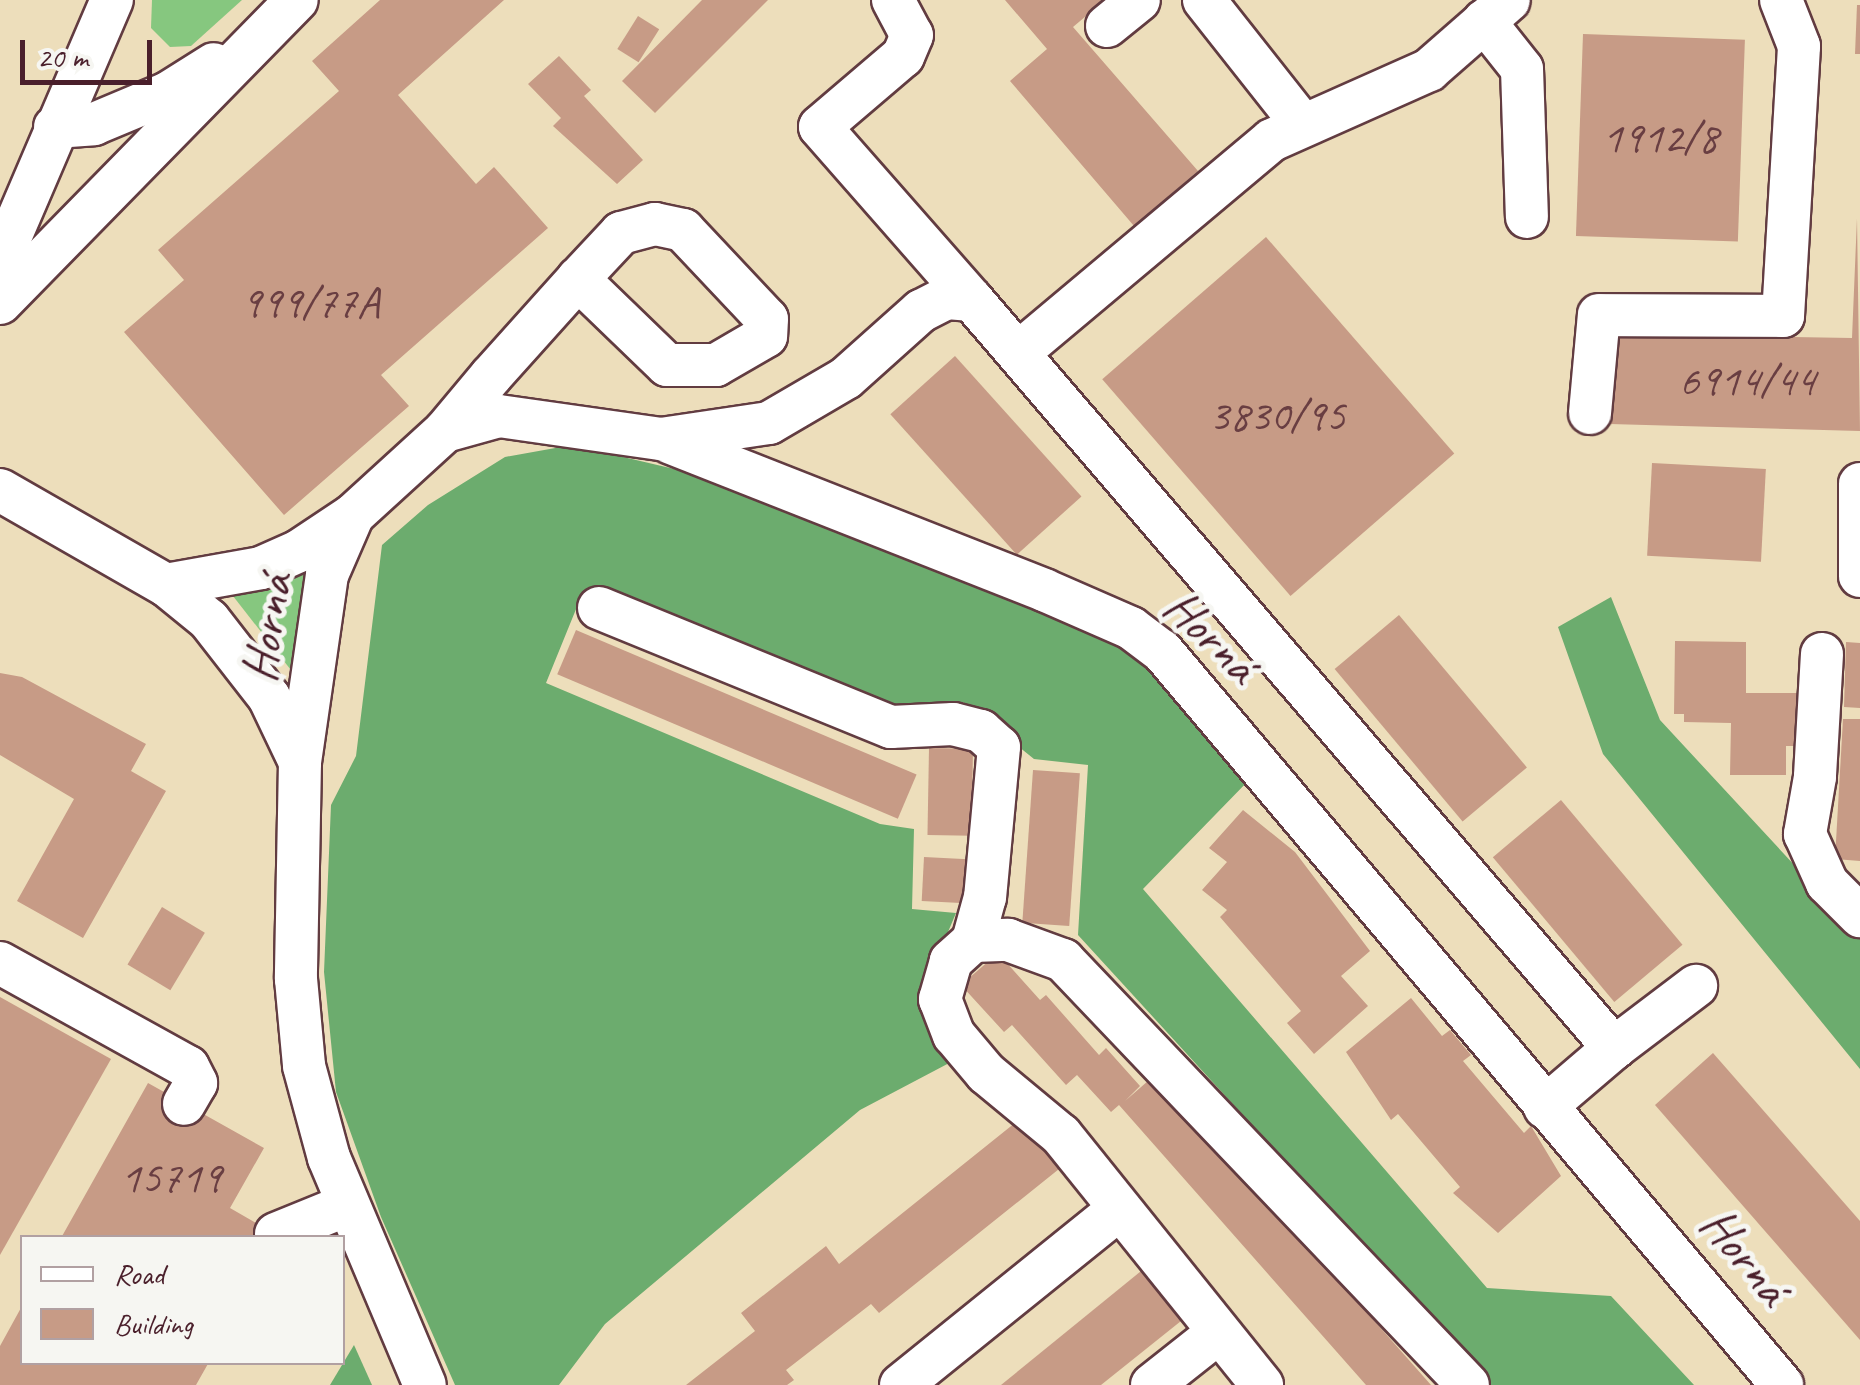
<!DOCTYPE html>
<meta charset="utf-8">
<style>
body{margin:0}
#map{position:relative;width:1860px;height:1385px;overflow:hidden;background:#eddebb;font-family:Caveat,sans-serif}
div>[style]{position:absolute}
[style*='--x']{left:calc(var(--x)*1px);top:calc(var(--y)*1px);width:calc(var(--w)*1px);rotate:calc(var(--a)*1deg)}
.green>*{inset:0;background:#86c77f}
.forest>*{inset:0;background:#6cac6e}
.building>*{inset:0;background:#c79b86;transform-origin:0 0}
.roads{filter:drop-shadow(2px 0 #623c41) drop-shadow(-2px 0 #623c41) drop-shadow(0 2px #623c41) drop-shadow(0 -2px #623c41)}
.minor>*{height:42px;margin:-21px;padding:0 21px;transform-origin:21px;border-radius:21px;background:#fff}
span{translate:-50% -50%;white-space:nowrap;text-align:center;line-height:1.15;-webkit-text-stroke:10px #f6f6f2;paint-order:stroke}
.number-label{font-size:45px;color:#693e42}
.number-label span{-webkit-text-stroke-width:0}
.street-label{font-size:50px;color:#4a1f2b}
.legend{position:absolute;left:20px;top:1235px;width:325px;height:130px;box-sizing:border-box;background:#f6f6f2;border:2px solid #b1a0a2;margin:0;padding:12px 18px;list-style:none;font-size:30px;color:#4a1f2b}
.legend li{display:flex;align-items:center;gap:20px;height:50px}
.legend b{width:50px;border:2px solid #b1a0a2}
.scale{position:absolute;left:20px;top:40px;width:132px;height:45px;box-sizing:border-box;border:5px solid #4a1f2b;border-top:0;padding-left:12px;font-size:30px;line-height:35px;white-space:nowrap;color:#4a1f2b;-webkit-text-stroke:8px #f6f6f2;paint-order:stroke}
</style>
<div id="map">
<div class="green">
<div style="clip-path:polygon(152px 0,242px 0,191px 46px,170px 47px,151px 28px)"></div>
<div style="clip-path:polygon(306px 572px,294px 674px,233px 596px)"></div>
</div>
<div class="forest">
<div style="clip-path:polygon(572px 445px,700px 475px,1128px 641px,1251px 778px,1143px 889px,1487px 1288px,1611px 1296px,1694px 1385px,1490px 1385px,1078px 935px,1088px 765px,1034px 759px,963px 702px,895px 711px,583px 592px,546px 683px,880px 824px,914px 829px,912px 909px,956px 913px,935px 963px,953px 1061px,860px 1110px,605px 1324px,559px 1385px,455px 1385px,381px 1217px,336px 1092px,324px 972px,331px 805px,356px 756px,382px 545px,428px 505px,505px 457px)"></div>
<div style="clip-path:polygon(1611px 597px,1660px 720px,1860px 936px,1860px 1069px,1603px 754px,1558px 627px)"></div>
<div style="clip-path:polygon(354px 1345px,372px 1385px,330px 1385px)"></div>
</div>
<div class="building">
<div style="clip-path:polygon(380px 0,504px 0,398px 95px,476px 184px,494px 167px,548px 228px,381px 375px,409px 406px,284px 515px,124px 332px,184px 280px,158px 250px,339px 91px,312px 61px)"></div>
<div style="clip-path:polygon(702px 0,768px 0,655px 113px,622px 81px)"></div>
<div style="clip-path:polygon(1005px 0,1105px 0,1073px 27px,1198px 171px,1134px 226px,1010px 81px,1047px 49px)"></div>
<div style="clip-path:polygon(1857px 5px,1860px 5px,1860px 54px,1855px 54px)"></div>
<div style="left:638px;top:16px;width:25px;height:39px;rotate:32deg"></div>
<div style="left:1583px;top:34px;width:162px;height:202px;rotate:2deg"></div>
<div style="clip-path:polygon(559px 56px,591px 90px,584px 96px,643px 160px,617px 184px,553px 126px,561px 118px,528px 84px)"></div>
<div style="clip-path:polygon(1857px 218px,1860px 431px,1610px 424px,1615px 334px,1852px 338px)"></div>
<div style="left:1266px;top:237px;width:287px;height:217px;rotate:49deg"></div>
<div style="left:955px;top:356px;width:189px;height:87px;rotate:48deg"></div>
<div style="left:1652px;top:463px;width:114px;height:93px;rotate:3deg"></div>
<div style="left:1399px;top:615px;width:199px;height:84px;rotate:50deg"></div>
<div style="left:576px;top:630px;width:370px;height:48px;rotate:23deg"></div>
<div style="clip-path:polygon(1675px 641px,1746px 642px,1746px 693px,1797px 693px,1796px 746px,1786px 746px,1786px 775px,1730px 775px,1731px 723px,1684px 722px,1684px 714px,1674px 714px)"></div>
<div style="clip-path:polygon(1846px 642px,1860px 643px,1860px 708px,1844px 707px)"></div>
<div style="clip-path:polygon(0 673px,22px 677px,146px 744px,131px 771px,166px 791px,83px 938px,17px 901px,74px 799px,0 755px)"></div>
<div style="clip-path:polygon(1843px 719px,1860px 719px,1860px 861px,1835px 859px)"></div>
<div style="left:929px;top:748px;width:44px;height:87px;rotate:1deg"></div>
<div style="left:1033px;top:770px;width:47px;height:153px;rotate:4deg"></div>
<div style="left:1561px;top:800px;width:189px;height:89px;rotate:50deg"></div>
<div style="clip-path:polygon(1243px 810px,1295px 852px,1370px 951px,1341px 976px,1368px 1006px,1314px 1054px,1287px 1023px,1301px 1011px,1220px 917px,1227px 910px,1202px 890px,1227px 862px,1209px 848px)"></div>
<div style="left:924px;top:857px;width:44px;height:44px;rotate:3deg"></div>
<div style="left:162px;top:907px;width:50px;height:67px;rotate:31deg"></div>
<div style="clip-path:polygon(998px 953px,1040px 1000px,1046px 995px,1099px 1055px,1106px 1048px,1140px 1086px,1125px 1101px,1156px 1074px,1431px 1385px,1366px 1385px,1119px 1105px,1111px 1112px,1077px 1075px,1066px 1085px,1012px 1025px,1004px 1032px,961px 985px)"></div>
<div style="clip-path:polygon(0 997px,111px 1059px,0 1255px)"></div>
<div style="clip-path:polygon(1411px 998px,1442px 1036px,1450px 1030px,1471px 1055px,1463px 1061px,1524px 1133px,1531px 1126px,1561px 1176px,1498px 1233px,1453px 1193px,1460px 1187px,1398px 1114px,1391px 1120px,1346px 1052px)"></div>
<div style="clip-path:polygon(1713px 1053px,1860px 1221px,1860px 1340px,1655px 1105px)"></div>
<div style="clip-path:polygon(148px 1083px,264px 1148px,230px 1208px,282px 1238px,61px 1238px)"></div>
<div style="clip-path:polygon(1025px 1115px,1064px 1165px,879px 1313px,871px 1304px,786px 1370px,794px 1380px,787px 1385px,686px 1385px,755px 1331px,741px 1313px,826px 1246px,839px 1264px)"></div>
<div style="clip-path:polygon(1146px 1267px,1186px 1317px,1101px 1385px,1001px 1385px)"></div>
<div style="clip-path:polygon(22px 1306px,22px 1362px,209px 1362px,196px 1385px,0 1385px,0 1346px)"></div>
</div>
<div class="roads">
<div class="minor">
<div style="--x:893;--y:0;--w:40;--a:62"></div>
<div style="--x:912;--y:35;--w:23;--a:113"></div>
<div style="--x:903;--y:56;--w:109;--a:139.5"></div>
<div style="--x:820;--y:127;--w:230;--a:48.7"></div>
<div style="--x:1204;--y:0;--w:157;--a:51.7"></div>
<div style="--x:1484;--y:21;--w:61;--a:51.6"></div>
<div style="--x:1522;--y:69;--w:148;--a:88.1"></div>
<div style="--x:1107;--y:26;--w:41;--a:-39.1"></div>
<div style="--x:55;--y:127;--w:39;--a:-4"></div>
<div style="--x:94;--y:124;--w:80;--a:-22.7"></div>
<div style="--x:168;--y:93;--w:54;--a:-32.2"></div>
<div style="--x:0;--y:261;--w:284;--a:-66.8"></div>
<div style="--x:0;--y:303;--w:424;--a:-45.6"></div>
<div style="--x:1018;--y:353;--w:331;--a:-40"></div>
<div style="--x:1272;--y:140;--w:172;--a:-24"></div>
<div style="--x:1429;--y:70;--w:106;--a:-41.2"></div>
<div style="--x:1590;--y:413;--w:98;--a:-84.8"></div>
<div style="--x:1599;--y:315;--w:184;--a:0.3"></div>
<div style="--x:1783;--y:316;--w:270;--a:-86.6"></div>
<div style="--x:1799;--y:46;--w:49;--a:-111.4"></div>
<div style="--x:445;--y:431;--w:72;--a:-50.1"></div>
<div style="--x:491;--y:376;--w:130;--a:-48.1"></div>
<div style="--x:578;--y:279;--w:63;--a:-46.9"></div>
<div style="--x:621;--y:233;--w:35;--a:-15"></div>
<div style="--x:655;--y:224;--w:29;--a:12"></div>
<div style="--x:683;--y:230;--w:122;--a:46.7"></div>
<div style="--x:767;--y:319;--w:17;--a:93"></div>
<div style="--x:766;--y:336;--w:58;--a:149.9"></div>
<div style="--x:716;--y:365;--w:49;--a:180"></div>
<div style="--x:667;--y:365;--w:124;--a:-136"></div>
<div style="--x:671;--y:443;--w:401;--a:21.5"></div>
<div style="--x:1044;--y:590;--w:95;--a:23.6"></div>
<div style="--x:1131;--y:628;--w:39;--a:37"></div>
<div style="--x:1162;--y:651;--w:961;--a:49.81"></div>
<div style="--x:1860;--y:484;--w:92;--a:90"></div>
<div style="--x:0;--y:490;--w:191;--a:29.8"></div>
<div style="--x:166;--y:585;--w:55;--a:39.1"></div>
<div style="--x:209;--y:620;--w:98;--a:52.1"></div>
<div style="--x:269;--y:697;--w:72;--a:64.5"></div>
<div style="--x:300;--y:762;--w:217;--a:91.1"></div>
<div style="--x:296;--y:979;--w:87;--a:84.7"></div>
<div style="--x:304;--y:1066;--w:95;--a:74.8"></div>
<div style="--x:329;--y:1158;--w:246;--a:67.1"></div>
<div style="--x:166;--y:585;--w:97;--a:-10.1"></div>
<div style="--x:261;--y:568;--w:42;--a:-24.1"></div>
<div style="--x:299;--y:551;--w:65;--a:-33.7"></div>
<div style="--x:353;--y:515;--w:125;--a:-42.4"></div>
<div style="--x:445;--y:431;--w:56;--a:-15.5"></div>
<div style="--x:499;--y:416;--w:164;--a:8.1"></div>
<div style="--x:661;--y:439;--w:109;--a:-8.4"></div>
<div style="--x:769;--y:423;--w:89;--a:-30.3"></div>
<div style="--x:846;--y:378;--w:101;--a:-41.8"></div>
<div style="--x:921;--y:311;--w:29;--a:-27"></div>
<div style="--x:947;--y:298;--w:25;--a:5"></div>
<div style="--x:972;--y:300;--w:986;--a:49.36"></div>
<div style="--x:1614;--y:1048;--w:91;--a:139.5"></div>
<div style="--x:599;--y:608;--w:315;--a:22.2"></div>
<div style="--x:891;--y:727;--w:62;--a:-2.8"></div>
<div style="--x:953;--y:724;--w:29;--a:14"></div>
<div style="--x:981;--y:731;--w:24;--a:42"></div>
<div style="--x:999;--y:747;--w:151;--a:95.3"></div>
<div style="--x:985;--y:897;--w:46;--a:105.3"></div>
<div style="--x:973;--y:941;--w:30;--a:138"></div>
<div style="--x:951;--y:961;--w:40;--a:106"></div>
<div style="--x:940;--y:999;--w:39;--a:69"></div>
<div style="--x:954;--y:1035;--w:50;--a:49.9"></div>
<div style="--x:986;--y:1073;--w:97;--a:39.6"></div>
<div style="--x:1061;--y:1135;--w:321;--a:51.2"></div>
<div style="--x:1822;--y:654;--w:123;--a:93.3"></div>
<div style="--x:1815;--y:777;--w:58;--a:100"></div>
<div style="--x:1805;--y:834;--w:54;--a:65.8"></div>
<div style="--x:1827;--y:883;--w:47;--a:45"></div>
<div style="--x:300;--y:762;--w:189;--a:-81.8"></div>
<div style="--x:327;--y:575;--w:65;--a:-66.6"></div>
<div style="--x:973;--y:941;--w:35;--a:-2"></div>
<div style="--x:1008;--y:940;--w:59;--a:20"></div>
<div style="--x:1063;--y:960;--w:587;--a:46.38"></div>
<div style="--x:0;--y:963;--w:215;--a:29"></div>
<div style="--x:188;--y:1067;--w:18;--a:63"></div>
<div style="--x:196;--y:1083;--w:24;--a:120"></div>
<div style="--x:1614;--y:1048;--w:103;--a:-37.1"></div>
<div style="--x:276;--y:1234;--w:77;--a:-22.2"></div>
<div style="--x:901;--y:1385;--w:279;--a:-38.9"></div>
<div style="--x:1152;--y:1385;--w:85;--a:-38.3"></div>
</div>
</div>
<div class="number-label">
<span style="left:1660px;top:138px">1912/8</span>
<span style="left:310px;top:303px">999/77A</span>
<span style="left:1747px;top:381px">6914/44</span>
<span style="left:1277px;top:416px">3830/95</span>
<span style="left:171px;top:1178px">15719</span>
</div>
<div class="street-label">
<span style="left:267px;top:628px;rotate:-81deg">Horná</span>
<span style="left:1211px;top:636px;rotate:44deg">Horná</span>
<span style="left:1745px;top:1256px;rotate:50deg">Horná</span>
</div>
<ul class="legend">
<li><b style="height:12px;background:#fff"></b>Road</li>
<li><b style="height:28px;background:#c79b86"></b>Building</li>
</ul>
<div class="scale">20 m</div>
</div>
